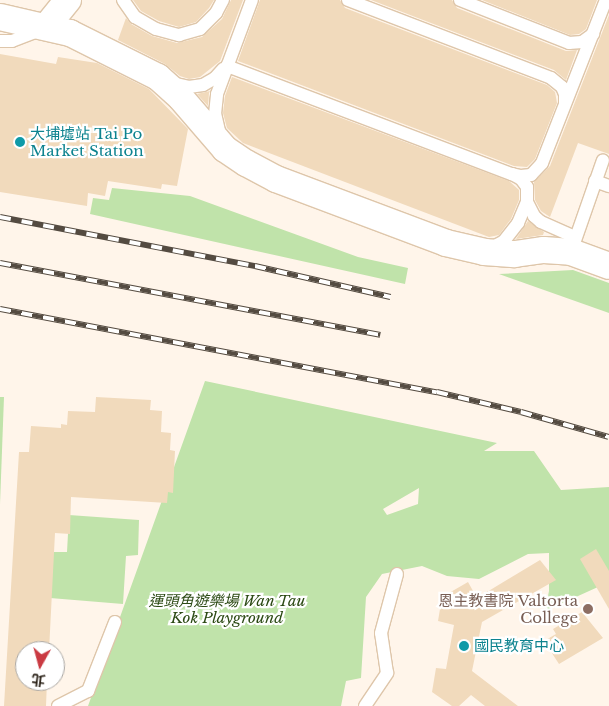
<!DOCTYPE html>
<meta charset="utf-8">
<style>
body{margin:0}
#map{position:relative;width:609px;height:706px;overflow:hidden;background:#fff5ea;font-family:"Libre Baskerville","Noto Sans TC",serif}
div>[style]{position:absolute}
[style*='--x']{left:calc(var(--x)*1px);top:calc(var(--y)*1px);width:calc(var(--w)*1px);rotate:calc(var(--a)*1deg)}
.green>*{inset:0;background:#c0e3aa}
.building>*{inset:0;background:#f1dabc}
.roads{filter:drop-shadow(1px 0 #dec6aa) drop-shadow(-1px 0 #dec6aa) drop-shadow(0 1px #dec6aa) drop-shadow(0 -1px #dec6aa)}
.service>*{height:12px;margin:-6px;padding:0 6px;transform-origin:6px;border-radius:6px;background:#fff}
.minor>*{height:26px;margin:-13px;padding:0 13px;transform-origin:13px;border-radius:13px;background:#fff}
.rail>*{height:5.5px;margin-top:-2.75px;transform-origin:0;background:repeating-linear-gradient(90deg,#fff 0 11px,#544b41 0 22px);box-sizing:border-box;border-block:1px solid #544b41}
.dots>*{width:14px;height:14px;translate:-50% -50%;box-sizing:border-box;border:2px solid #fff;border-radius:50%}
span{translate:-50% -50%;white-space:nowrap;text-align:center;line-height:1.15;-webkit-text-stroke:4.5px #fff;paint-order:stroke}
.culture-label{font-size:15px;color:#0d838f}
.left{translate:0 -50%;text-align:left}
.park-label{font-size:15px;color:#2c4a14;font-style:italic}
.education-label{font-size:15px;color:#785e54}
.right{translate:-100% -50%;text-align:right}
.north{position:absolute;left:15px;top:641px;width:50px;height:50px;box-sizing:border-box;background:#fff;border:1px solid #a9a6a2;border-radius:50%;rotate:187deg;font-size:14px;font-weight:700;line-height:20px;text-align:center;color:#292016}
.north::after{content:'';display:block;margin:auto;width:18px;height:22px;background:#ca3a42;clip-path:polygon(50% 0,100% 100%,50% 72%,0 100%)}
</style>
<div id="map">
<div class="green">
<div style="clip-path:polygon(112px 188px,190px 196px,358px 257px,408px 268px,405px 284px,90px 214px,93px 198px,109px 200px)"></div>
<div style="clip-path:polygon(573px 270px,609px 283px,609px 313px,499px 274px)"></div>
<div style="clip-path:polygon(evenodd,205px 381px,497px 443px,484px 451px,534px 451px,561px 490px,609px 487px,609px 582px,545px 611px,549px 591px,549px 553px,528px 554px,479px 579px,447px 576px,422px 566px,382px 574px,366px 597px,361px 678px,346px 681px,341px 706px,88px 706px,205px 381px,419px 488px,418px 504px,387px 515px,383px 509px,419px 488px)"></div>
<div style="clip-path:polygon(0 397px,4px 397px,0 504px)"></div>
<div style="clip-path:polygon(69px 515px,139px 520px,138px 555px,126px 556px,123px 604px,50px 598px,53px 552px,67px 552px)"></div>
</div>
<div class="building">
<div style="clip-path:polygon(133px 0,214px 0,209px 8px,196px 22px,179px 27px,159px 21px,141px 11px)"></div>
<div style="clip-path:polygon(231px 0,243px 0,220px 61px,200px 77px,189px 79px,180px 76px,165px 64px,118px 40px,126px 18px,131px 24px,152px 36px,177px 43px,202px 37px,222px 19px)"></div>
<div style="clip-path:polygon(260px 0,340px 0,345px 8px,547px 85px,555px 92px,557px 103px,535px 159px,527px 167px,514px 166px,238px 61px)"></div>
<div style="clip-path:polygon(371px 0,452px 0,457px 8px,566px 51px,577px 50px,566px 80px,554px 70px)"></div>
<div style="clip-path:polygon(482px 0,597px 0,586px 29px,579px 34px,570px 35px)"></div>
<div style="clip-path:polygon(609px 15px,609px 154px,578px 143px,550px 217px,541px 211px,535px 200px,534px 182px,550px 166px)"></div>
<div style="clip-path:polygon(0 54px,56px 64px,58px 57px,97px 63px,149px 89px,188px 129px,177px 186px,162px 184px,161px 189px,108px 181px,105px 196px,88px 193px,87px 206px,0 192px)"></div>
<div style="clip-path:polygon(232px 77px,509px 181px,519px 190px,519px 200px,511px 219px,499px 235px,489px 237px,243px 143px,227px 128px,223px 113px,225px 96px)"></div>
<div style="clip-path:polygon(210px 91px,209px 93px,208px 106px,197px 94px)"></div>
<div style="clip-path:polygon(528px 221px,544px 232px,543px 235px,516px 239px)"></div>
<div style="clip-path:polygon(96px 397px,151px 400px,150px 410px,162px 411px,161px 432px,171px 433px,170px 450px,175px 451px,173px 493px,168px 492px,167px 503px,71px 497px,70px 534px,55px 533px,49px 651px,25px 651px,25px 681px,47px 681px,46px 706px,4px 706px,19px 452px,29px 452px,31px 426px,61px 428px,61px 424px,67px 425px,68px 411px,95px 412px)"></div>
<div style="clip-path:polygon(596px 549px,609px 571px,609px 609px,580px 559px)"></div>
<div style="clip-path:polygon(540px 560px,556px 580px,482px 622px,472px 671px,518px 706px,485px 706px,471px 695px,459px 706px,452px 706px,432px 692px,436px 668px,446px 669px,454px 625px,438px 621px,442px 597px,468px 582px,477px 598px)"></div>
<div style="clip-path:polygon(582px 612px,603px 638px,559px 664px,544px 641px,556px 634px,553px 629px)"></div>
</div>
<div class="roads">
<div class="service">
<div style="--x:123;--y:0;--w:21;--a:55"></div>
<div style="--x:135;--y:17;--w:24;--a:30"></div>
<div style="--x:156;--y:29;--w:24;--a:15"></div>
<div style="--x:179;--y:35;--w:22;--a:-16"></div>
<div style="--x:200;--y:29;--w:23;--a:-45"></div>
<div style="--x:216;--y:13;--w:15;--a:-62"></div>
<div style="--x:348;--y:0;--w:217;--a:21"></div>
<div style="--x:551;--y:78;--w:14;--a:39"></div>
<div style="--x:562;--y:87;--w:8;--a:67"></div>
<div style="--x:565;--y:94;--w:9;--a:90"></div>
<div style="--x:460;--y:0;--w:117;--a:21.5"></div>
<div style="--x:569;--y:43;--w:13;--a:-4"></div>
<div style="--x:582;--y:42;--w:14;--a:-36"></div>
<div style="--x:0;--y:41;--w:12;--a:0"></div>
<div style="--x:12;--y:41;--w:30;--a:-21"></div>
<div style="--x:227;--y:66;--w:305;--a:20.8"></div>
<div style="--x:512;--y:174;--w:9;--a:13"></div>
<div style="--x:521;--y:176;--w:10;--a:-6"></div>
<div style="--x:531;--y:175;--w:16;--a:-47"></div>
<div style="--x:542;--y:163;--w:175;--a:-68.6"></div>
<div style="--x:172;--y:83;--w:17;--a:13"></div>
<div style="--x:189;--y:87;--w:14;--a:-8"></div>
<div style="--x:203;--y:85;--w:14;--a:-30"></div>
<div style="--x:215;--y:78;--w:12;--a:-48"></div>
<div style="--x:220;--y:135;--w:22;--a:-103"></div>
<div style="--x:215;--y:114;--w:20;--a:-84"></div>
<div style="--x:217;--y:94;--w:100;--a:-69.6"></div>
<div style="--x:512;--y:174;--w:10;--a:29"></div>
<div style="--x:521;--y:179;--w:10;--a:53"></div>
<div style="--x:527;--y:187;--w:15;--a:90"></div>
<div style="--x:527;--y:202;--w:16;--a:63"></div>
<div style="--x:534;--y:216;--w:9;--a:41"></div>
<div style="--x:541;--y:222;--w:37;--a:24"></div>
<div style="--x:595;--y:181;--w:15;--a:20"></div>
<div style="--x:491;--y:248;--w:15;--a:-28"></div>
<div style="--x:504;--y:241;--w:23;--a:-52"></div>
<div style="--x:518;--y:223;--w:23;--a:-67"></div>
<div style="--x:571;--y:252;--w:97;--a:-70.8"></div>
<div style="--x:58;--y:706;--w:34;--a:-27"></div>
<div style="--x:88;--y:691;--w:74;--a:-68.6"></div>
<div style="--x:365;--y:706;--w:40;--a:-56"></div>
<div style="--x:387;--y:673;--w:40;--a:-98.5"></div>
<div style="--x:381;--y:633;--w:61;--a:-74.8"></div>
</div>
<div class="minor">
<div style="--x:0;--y:17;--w:72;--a:12.9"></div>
<div style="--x:70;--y:33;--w:98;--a:26.6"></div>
<div style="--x:158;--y:77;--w:31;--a:42"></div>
<div style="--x:181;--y:98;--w:67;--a:49.2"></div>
<div style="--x:225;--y:149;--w:25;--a:34"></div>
<div style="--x:246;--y:163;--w:34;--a:28"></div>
<div style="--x:276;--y:179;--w:182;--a:20.6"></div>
<div style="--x:446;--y:243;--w:39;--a:13"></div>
<div style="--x:484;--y:252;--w:31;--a:4"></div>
<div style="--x:515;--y:254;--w:29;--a:-8"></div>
<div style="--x:544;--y:250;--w:27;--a:4"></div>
<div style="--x:571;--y:252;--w:40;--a:20.2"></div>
<div style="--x:46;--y:27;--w:35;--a:-51"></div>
</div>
</div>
<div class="rail">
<div style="--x:0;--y:217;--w:260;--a:10.9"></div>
<div style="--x:255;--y:266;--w:139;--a:12.9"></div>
<div style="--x:0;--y:263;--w:387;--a:10.7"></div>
<div style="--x:0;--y:309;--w:445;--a:10.8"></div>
<div style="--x:437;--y:392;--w:86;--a:13.4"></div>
<div style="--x:521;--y:412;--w:91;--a:15.9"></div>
</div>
<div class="dots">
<div style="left:20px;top:142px;background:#0f9aa8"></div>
<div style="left:588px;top:609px;background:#8d6e63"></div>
<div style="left:464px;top:646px;background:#0f9aa8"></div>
</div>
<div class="culture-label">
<span class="left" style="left:30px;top:142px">大埔墟站 Tai Po<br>Market Station</span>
<span class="left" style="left:474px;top:646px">國民教育中心</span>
</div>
<div class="park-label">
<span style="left:227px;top:609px">運頭角遊樂場 Wan Tau<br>Kok Playground</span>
</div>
<div class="education-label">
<span class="right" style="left:578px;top:609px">恩主教書院 Valtorta<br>College</span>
</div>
<div class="north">北</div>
</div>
